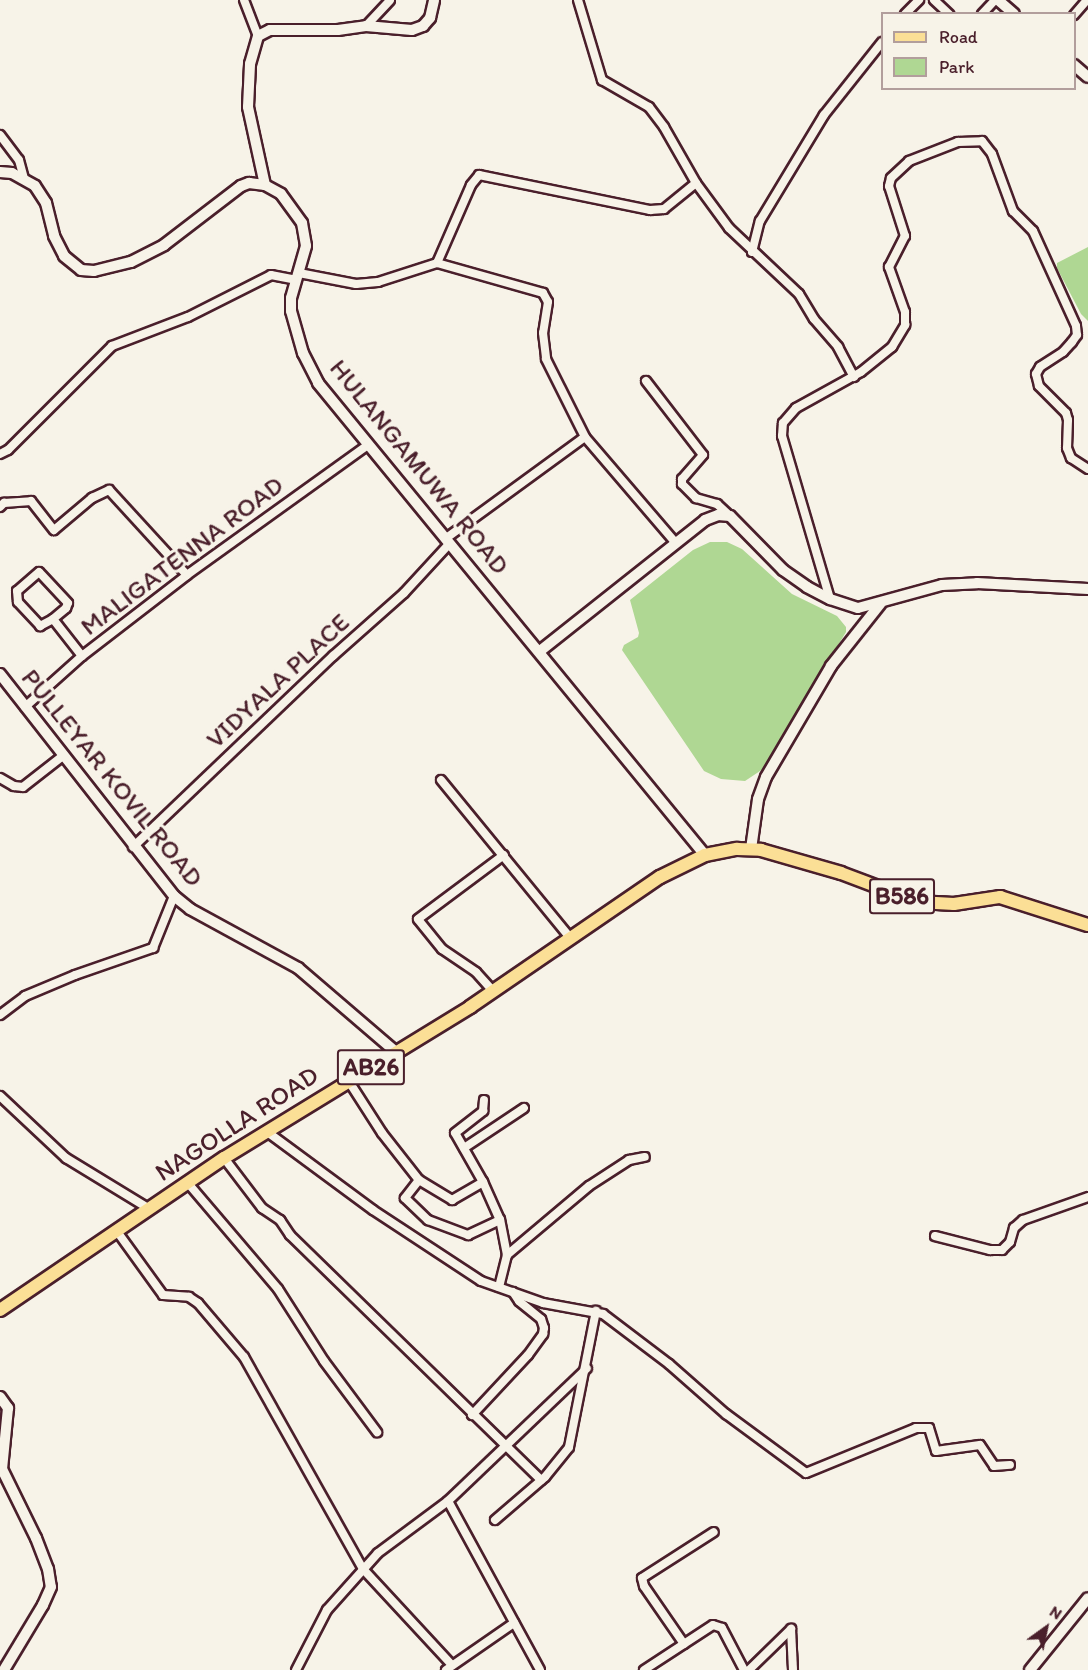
<!DOCTYPE html>
<style>
body{margin:0}
#map{position:relative;width:1088px;height:1670px;overflow:hidden;background:#f7f3e8;font-family:Itim,sans-serif}
div>[style]{position:absolute}
[style*='--x']{left:calc(var(--x)*1px);top:calc(var(--y)*1px);width:calc(var(--w)*1px);rotate:calc(var(--a)*1deg)}
.green>*{inset:0;background:#afd793}
.roads{filter:drop-shadow(2px 0 #4a1f2b) drop-shadow(-2px 0 #4a1f2b) drop-shadow(0 2px #4a1f2b) drop-shadow(0 -2px #4a1f2b)}
.minor>*{height:8px;margin:-4px;padding:0 4px;transform-origin:4px;border-radius:4px;background:#f7f3e8}
.tertiary>*{height:10px;margin:-5px;padding:0 5px;transform-origin:5px;border-radius:5px;background:#f7f3e8}
.primary>*{height:12px;margin:-6px;padding:0 6px;transform-origin:6px;border-radius:6px;background:#fbdf96}
span{translate:-50% -50%;white-space:nowrap;text-align:center;line-height:1.15;-webkit-text-stroke:6px #f7f3e8;paint-order:stroke}
.shield-label span{padding:2px 4px;background:#f7f3e8;border:2px solid;border-radius:4px;-webkit-text-stroke-width:0}
.shield-label{font-size:24px;color:#4a1f2b;font-weight:700}
.street-label{font-size:26px;color:#4a1f2b}
.legend{position:absolute;left:881px;top:12px;width:195px;height:78px;box-sizing:border-box;background:#f7f3e8;border:2px solid #b29e9c;margin:0;padding:8px 10px;list-style:none;font-size:18px;color:#4a1f2b}
.legend li{display:flex;align-items:center;gap:12px;height:30px}
.legend b{width:30px;border:2px solid #b29e9c}
.north{position:absolute;left:1016px;top:1598px;width:60px;height:60px;-webkit-text-stroke:4px #f7f3e8;paint-order:stroke;rotate:33deg;font-size:16px;font-weight:700;line-height:24px;text-align:center;color:#4a1f2b}
.north::after{content:'';display:block;margin:auto;width:21px;height:27px;background:#4a1f2b;clip-path:polygon(50% 0,100% 100%,50% 72%,0 100%)}
</style>
<div id="map">
<div class="green">
<div style="clip-path:polygon(1088px 247px,1088px 321px,1081px 314px,1057px 268px,1057px 263px)"></div>
<div style="clip-path:polygon(710px 542px,727px 542px,742px 549px,792px 594px,837px 616px,846px 627px,846px 632px,763px 769px,745px 781px,721px 779px,704px 771px,622px 650px,624px 645px,638px 637px,639px 633px,630px 600px,693px 550px)"></div>
</div>
<div class="roads">
<div class="minor">
<div style="--x:244;--y:0;--w:39;--a:69"></div>
<div style="--x:578;--y:0;--w:84;--a:73.3"></div>
<div style="--x:602;--y:80;--w:54;--a:29.9"></div>
<div style="--x:649;--y:107;--w:25;--a:53"></div>
<div style="--x:664;--y:127;--w:64;--a:60.3"></div>
<div style="--x:696;--y:183;--w:56;--a:53.7"></div>
<div style="--x:729;--y:228;--w:96;--a:43.3"></div>
<div style="--x:799;--y:294;--w:29;--a:59"></div>
<div style="--x:814;--y:319;--w:37;--a:49"></div>
<div style="--x:838;--y:347;--w:34;--a:62"></div>
<div style="--x:934;--y:0;--w:21;--a:43"></div>
<div style="--x:905;--y:14;--w:20;--a:-45"></div>
<div style="--x:982;--y:14;--w:19;--a:-47"></div>
<div style="--x:1074;--y:15;--w:20;--a:-49"></div>
<div style="--x:366;--y:26;--w:35;--a:-47"></div>
<div style="--x:0;--y:135;--w:31;--a:53"></div>
<div style="--x:19;--y:160;--w:20;--a:75"></div>
<div style="--x:752;--y:252;--w:32;--a:-76"></div>
<div style="--x:760;--y:221;--w:124;--a:-58.9"></div>
<div style="--x:824;--y:115;--w:93;--a:-51.5"></div>
<div style="--x:437;--y:263;--w:85;--a:-66.4"></div>
<div style="--x:471;--y:185;--w:13;--a:-51"></div>
<div style="--x:479;--y:175;--w:175;--a:11.6"></div>
<div style="--x:650;--y:210;--w:14;--a:-4"></div>
<div style="--x:664;--y:209;--w:41;--a:-39.1"></div>
<div style="--x:299;--y:273;--w:58;--a:10.9"></div>
<div style="--x:356;--y:284;--w:22;--a:-5"></div>
<div style="--x:378;--y:282;--w:62;--a:-17.9"></div>
<div style="--x:437;--y:263;--w:110;--a:15.8"></div>
<div style="--x:543;--y:293;--w:10;--a:61"></div>
<div style="--x:548;--y:302;--w:31;--a:99"></div>
<div style="--x:543;--y:333;--w:26;--a:83"></div>
<div style="--x:546;--y:359;--w:87;--a:63.4"></div>
<div style="--x:585;--y:437;--w:140;--a:49.4"></div>
<div style="--x:646;--y:381;--w:93;--a:52.4"></div>
<div style="--x:703;--y:455;--w:32;--a:131"></div>
<div style="--x:682;--y:479;--w:5;--a:90"></div>
<div style="--x:682;--y:484;--w:20;--a:45"></div>
<div style="--x:696;--y:498;--w:22;--a:16"></div>
<div style="--x:717;--y:504;--w:18;--a:43"></div>
<div style="--x:0;--y:454;--w:9;--a:-27"></div>
<div style="--x:8;--y:450;--w:147;--a:-45"></div>
<div style="--x:112;--y:346;--w:81;--a:-20.9"></div>
<div style="--x:188;--y:317;--w:93;--a:-26.8"></div>
<div style="--x:271;--y:275;--w:25;--a:11"></div>
<div style="--x:0;--y:507;--w:6;--a:-45"></div>
<div style="--x:4;--y:503;--w:27;--a:-4"></div>
<div style="--x:31;--y:501;--w:37;--a:52"></div>
<div style="--x:54;--y:530;--w:50;--a:-40.1"></div>
<div style="--x:92;--y:498;--w:19;--a:-25"></div>
<div style="--x:109;--y:490;--w:115;--a:47.5"></div>
<div style="--x:445;--y:539;--w:173;--a:-36.1"></div>
<div style="--x:830;--y:599;--w:170;--a:-106.4"></div>
<div style="--x:782;--y:436;--w:13;--a:-86"></div>
<div style="--x:783;--y:423;--w:20;--a:-49"></div>
<div style="--x:796;--y:408;--w:74;--a:-29"></div>
<div style="--x:861;--y:372;--w:40;--a:-39"></div>
<div style="--x:892;--y:347;--w:26;--a:-59"></div>
<div style="--x:905;--y:325;--w:13;--a:-90"></div>
<div style="--x:905;--y:312;--w:48;--a:-109.6"></div>
<div style="--x:889;--y:267;--w:35;--a:-63"></div>
<div style="--x:905;--y:236;--w:52;--a:-107.7"></div>
<div style="--x:889;--y:186;--w:8;--a:-76"></div>
<div style="--x:891;--y:178;--w:25;--a:-43"></div>
<div style="--x:909;--y:161;--w:53;--a:-21.2"></div>
<div style="--x:958;--y:142;--w:24;--a:-2"></div>
<div style="--x:982;--y:141;--w:16;--a:52"></div>
<div style="--x:992;--y:154;--w:61;--a:69.8"></div>
<div style="--x:1013;--y:211;--w:28;--a:45"></div>
<div style="--x:1033;--y:231;--w:104;--a:65.6"></div>
<div style="--x:1076;--y:326;--w:9;--a:84"></div>
<div style="--x:1077;--y:335;--w:9;--a:126"></div>
<div style="--x:1072;--y:342;--w:13;--a:132"></div>
<div style="--x:1063;--y:352;--w:27;--a:147"></div>
<div style="--x:1040;--y:367;--w:8;--a:120"></div>
<div style="--x:1036;--y:374;--w:12;--a:76"></div>
<div style="--x:1039;--y:386;--w:38;--a:45"></div>
<div style="--x:1066;--y:413;--w:7;--a:74"></div>
<div style="--x:1068;--y:420;--w:28;--a:92"></div>
<div style="--x:1067;--y:448;--w:11;--a:68"></div>
<div style="--x:1071;--y:458;--w:20;--a:33"></div>
<div style="--x:53;--y:619;--w:17;--a:-40"></div>
<div style="--x:66;--y:608;--w:5;--a:-68"></div>
<div style="--x:68;--y:603;--w:42;--a:-133.1"></div>
<div style="--x:39;--y:572;--w:29;--a:139"></div>
<div style="--x:17;--y:591;--w:11;--a:85"></div>
<div style="--x:18;--y:602;--w:33;--a:47"></div>
<div style="--x:40;--y:626;--w:15;--a:-28"></div>
<div style="--x:53;--y:619;--w:47;--a:51.9"></div>
<div style="--x:25;--y:707;--w:76;--a:-41.8"></div>
<div style="--x:82;--y:656;--w:133;--a:-37.6"></div>
<div style="--x:187;--y:575;--w:223;--a:-35.7"></div>
<div style="--x:0;--y:778;--w:16;--a:30"></div>
<div style="--x:14;--y:786;--w:9;--a:6"></div>
<div style="--x:23;--y:787;--w:52;--a:-38"></div>
<div style="--x:441;--y:780;--w:205;--a:50.7"></div>
<div style="--x:133;--y:847;--w:277;--a:-43.7"></div>
<div style="--x:333;--y:656;--w:95;--a:-41.6"></div>
<div style="--x:404;--y:593;--w:67;--a:-47.4"></div>
<div style="--x:493;--y:991;--w:25;--a:-132"></div>
<div style="--x:476;--y:972;--w:41;--a:-145.9"></div>
<div style="--x:442;--y:949;--w:38;--a:-129"></div>
<div style="--x:418;--y:919;--w:107;--a:-36.7"></div>
<div style="--x:0;--y:1015;--w:31;--a:-37"></div>
<div style="--x:25;--y:996;--w:54;--a:-22.8"></div>
<div style="--x:75;--y:975;--w:83;--a:-19.1"></div>
<div style="--x:153;--y:948;--w:56;--a:-68"></div>
<div style="--x:348;--y:1080;--w:63;--a:57.3"></div>
<div style="--x:382;--y:1133;--w:60;--a:51.8"></div>
<div style="--x:419;--y:1180;--w:39;--a:31"></div>
<div style="--x:452;--y:1200;--w:36;--a:-30"></div>
<div style="--x:483;--y:1182;--w:56;--a:-119.7"></div>
<div style="--x:455;--y:1133;--w:36;--a:-38"></div>
<div style="--x:483;--y:1111;--w:11;--a:-85"></div>
<div style="--x:0;--y:1096;--w:91;--a:43.2"></div>
<div style="--x:66;--y:1158;--w:96;--a:31.4"></div>
<div style="--x:266;--y:1131;--w:133;--a:36.4"></div>
<div style="--x:373;--y:1210;--w:129;--a:33.3"></div>
<div style="--x:481;--y:1281;--w:66;--a:19.5"></div>
<div style="--x:543;--y:1303;--w:61;--a:10.4"></div>
<div style="--x:603;--y:1314;--w:83;--a:37.1"></div>
<div style="--x:669;--y:1364;--w:76;--a:41.3"></div>
<div style="--x:726;--y:1414;--w:99;--a:36.4"></div>
<div style="--x:806;--y:1473;--w:119;--a:-22.2"></div>
<div style="--x:916;--y:1428;--w:13;--a:0"></div>
<div style="--x:929;--y:1428;--w:24;--a:73"></div>
<div style="--x:936;--y:1451;--w:44;--a:-7.8"></div>
<div style="--x:980;--y:1445;--w:25;--a:56"></div>
<div style="--x:994;--y:1466;--w:16;--a:-4"></div>
<div style="--x:464;--y:1148;--w:72;--a:-33.7"></div>
<div style="--x:224;--y:1158;--w:63;--a:52.8"></div>
<div style="--x:262;--y:1208;--w:22;--a:34"></div>
<div style="--x:280;--y:1220;--w:18;--a:56"></div>
<div style="--x:290;--y:1235;--w:351;--a:44.3"></div>
<div style="--x:419;--y:1180;--w:23;--a:128"></div>
<div style="--x:405;--y:1198;--w:32;--a:44"></div>
<div style="--x:428;--y:1220;--w:43;--a:20.6"></div>
<div style="--x:468;--y:1235;--w:35;--a:-25"></div>
<div style="--x:500;--y:1220;--w:42;--a:-114.1"></div>
<div style="--x:187;--y:1182;--w:140;--a:49.6"></div>
<div style="--x:278;--y:1289;--w:85;--a:57.4"></div>
<div style="--x:324;--y:1361;--w:89;--a:53.3"></div>
<div style="--x:116;--y:1230;--w:80;--a:54.1"></div>
<div style="--x:163;--y:1295;--w:26;--a:4"></div>
<div style="--x:189;--y:1297;--w:11;--a:34"></div>
<div style="--x:198;--y:1303;--w:71;--a:49.6"></div>
<div style="--x:244;--y:1357;--w:243;--a:60.7"></div>
<div style="--x:363;--y:1569;--w:131;--a:47.2"></div>
<div style="--x:935;--y:1236;--w:57;--a:14.3"></div>
<div style="--x:990;--y:1250;--w:12;--a:0"></div>
<div style="--x:1002;--y:1250;--w:11;--a:-45"></div>
<div style="--x:1010;--y:1242;--w:15;--a:-74"></div>
<div style="--x:1014;--y:1228;--w:12;--a:-42"></div>
<div style="--x:1023;--y:1220;--w:69;--a:-19.5"></div>
<div style="--x:507;--y:1255;--w:107;--a:-40.1"></div>
<div style="--x:589;--y:1186;--w:48;--a:-33"></div>
<div style="--x:629;--y:1160;--w:16;--a:-11"></div>
<div style="--x:499;--y:1287;--w:33;--a:-76"></div>
<div style="--x:507;--y:1255;--w:36;--a:-101"></div>
<div style="--x:472;--y:1415;--w:82;--a:-47"></div>
<div style="--x:528;--y:1355;--w:26;--a:-54"></div>
<div style="--x:543;--y:1334;--w:6;--a:-81"></div>
<div style="--x:544;--y:1328;--w:9;--a:-108"></div>
<div style="--x:541;--y:1319;--w:28;--a:-141"></div>
<div style="--x:519;--y:1301;--w:11;--a:-124"></div>
<div style="--x:448;--y:1501;--w:192;--a:61.4"></div>
<div style="--x:495;--y:1520;--w:66;--a:-40.7"></div>
<div style="--x:545;--y:1477;--w:38;--a:-51"></div>
<div style="--x:569;--y:1447;--w:139;--a:-78.8"></div>
<div style="--x:791;--y:1629;--w:41;--a:87.2"></div>
<div style="--x:684;--y:1644;--w:70;--a:-124.6"></div>
<div style="--x:644;--y:1586;--w:8;--a:-104"></div>
<div style="--x:642;--y:1578;--w:85;--a:-32.6"></div>
<div style="--x:296;--y:1670;--w:68;--a:-62.7"></div>
<div style="--x:327;--y:1610;--w:76;--a:-48.2"></div>
<div style="--x:378;--y:1553;--w:87;--a:-36.6"></div>
<div style="--x:448;--y:1501;--w:192;--a:-43.7"></div>
<div style="--x:446;--y:1670;--w:83;--a:-34.7"></div>
<div style="--x:644;--y:1670;--w:82;--a:-33.1"></div>
<div style="--x:713;--y:1625;--w:9;--a:18"></div>
<div style="--x:722;--y:1628;--w:47;--a:62.4"></div>
<div style="--x:749;--y:1670;--w:59;--a:-44.3"></div>
</div>
<div class="tertiary">
<div style="--x:998;--y:0;--w:21;--a:41"></div>
<div style="--x:1074;--y:65;--w:18;--a:41"></div>
<div style="--x:0;--y:172;--w:12;--a:5"></div>
<div style="--x:12;--y:173;--w:26;--a:29"></div>
<div style="--x:35;--y:186;--w:20;--a:57"></div>
<div style="--x:46;--y:203;--w:34;--a:76"></div>
<div style="--x:54;--y:236;--w:22;--a:63"></div>
<div style="--x:64;--y:256;--w:22;--a:39"></div>
<div style="--x:81;--y:270;--w:13;--a:4"></div>
<div style="--x:94;--y:271;--w:38;--a:-14"></div>
<div style="--x:131;--y:262;--w:37;--a:-27"></div>
<div style="--x:164;--y:245;--w:97;--a:-37.5"></div>
<div style="--x:241;--y:186;--w:9;--a:-21"></div>
<div style="--x:249;--y:183;--w:16;--a:7"></div>
<div style="--x:265;--y:185;--w:18;--a:29"></div>
<div style="--x:281;--y:194;--w:36;--a:54"></div>
<div style="--x:302;--y:223;--w:23;--a:80"></div>
<div style="--x:306;--y:246;--w:54;--a:106.1"></div>
<div style="--x:291;--y:298;--w:13;--a:90"></div>
<div style="--x:291;--y:311;--w:44;--a:74.1"></div>
<div style="--x:303;--y:353;--w:34;--a:63"></div>
<div style="--x:318;--y:383;--w:610;--a:50.65"></div>
<div style="--x:265;--y:185;--w:80;--a:-102.3"></div>
<div style="--x:248;--y:107;--w:43;--a:-87.3"></div>
<div style="--x:250;--y:64;--w:29;--a:-74"></div>
<div style="--x:258;--y:36;--w:13;--a:-27"></div>
<div style="--x:270;--y:30;--w:68;--a:0"></div>
<div style="--x:338;--y:30;--w:28;--a:-8"></div>
<div style="--x:366;--y:26;--w:46;--a:5"></div>
<div style="--x:412;--y:30;--w:12;--a:-20"></div>
<div style="--x:423;--y:26;--w:11;--a:-49"></div>
<div style="--x:430;--y:18;--w:18;--a:-77"></div>
<div style="--x:540;--y:651;--w:211;--a:-38.4"></div>
<div style="--x:705;--y:520;--w:14;--a:-21"></div>
<div style="--x:718;--y:515;--w:12;--a:5"></div>
<div style="--x:730;--y:516;--w:76;--a:45.5"></div>
<div style="--x:783;--y:570;--w:29;--a:35"></div>
<div style="--x:807;--y:587;--w:26;--a:28"></div>
<div style="--x:830;--y:599;--w:29;--a:18"></div>
<div style="--x:858;--y:608;--w:87;--a:-15.3"></div>
<div style="--x:942;--y:585;--w:35;--a:-3"></div>
<div style="--x:977;--y:583;--w:111;--a:3.1"></div>
<div style="--x:0;--y:674;--w:282;--a:51.9"></div>
<div style="--x:174;--y:896;--w:21;--a:39"></div>
<div style="--x:190;--y:909;--w:123;--a:28.6"></div>
<div style="--x:298;--y:968;--w:129;--a:40.6"></div>
<div style="--x:751;--y:849;--w:50;--a:-82"></div>
<div style="--x:758;--y:799;--w:23;--a:-70"></div>
<div style="--x:766;--y:777;--w:129;--a:-59.6"></div>
<div style="--x:831;--y:666;--w:80;--a:-51.6"></div>
<div style="--x:0;--y:1397;--w:14;--a:54"></div>
<div style="--x:8;--y:1408;--w:61;--a:95.6"></div>
<div style="--x:2;--y:1469;--w:77;--a:63.8"></div>
<div style="--x:36;--y:1538;--w:33;--a:69"></div>
<div style="--x:48;--y:1569;--w:18;--a:81"></div>
<div style="--x:51;--y:1587;--w:20;--a:114"></div>
<div style="--x:43;--y:1605;--w:76;--a:121"></div>
<div style="--x:1030;--y:1670;--w:92;--a:-51.1"></div>
</div>
<div class="primary">
<div style="--x:0;--y:1310;--w:271;--a:-34.2"></div>
<div style="--x:224;--y:1158;--w:289;--a:-31.5"></div>
<div style="--x:470;--y:1007;--w:230;--a:-34.4"></div>
<div style="--x:660;--y:877;--w:50;--a:-26.1"></div>
<div style="--x:705;--y:855;--w:33;--a:-11"></div>
<div style="--x:737;--y:849;--w:24;--a:2"></div>
<div style="--x:761;--y:850;--w:83;--a:16"></div>
<div style="--x:841;--y:873;--w:82;--a:20.6"></div>
<div style="--x:918;--y:902;--w:36;--a:3"></div>
<div style="--x:954;--y:904;--w:47;--a:-8.7"></div>
<div style="--x:1000;--y:897;--w:92;--a:17.7"></div>
</div>
</div>
<div class="shield-label">
<span style="left:902px;top:896px">B586</span>
<span style="left:371px;top:1067px">AB26</span>
</div>
<div class="street-label">
<span style="left:419px;top:467px;rotate:51deg">HULANGAMUWA ROAD</span>
<span style="left:182px;top:556px;rotate:-37deg">MALIGATENNA ROAD</span>
<span style="left:278px;top:681px;rotate:-43deg">VIDYALA PLACE</span>
<span style="left:112px;top:778px;rotate:51deg">PULLEYAR KOVIL ROAD</span>
<span style="left:237px;top:1124px;rotate:-33deg">NAGOLLA ROAD</span>
</div>
<ul class="legend">
<li><b style="height:8px;background:#fbdf96"></b>Road</li>
<li><b style="height:16px;background:#afd793"></b>Park</li>
</ul>
<div class="north">N</div>
</div>
